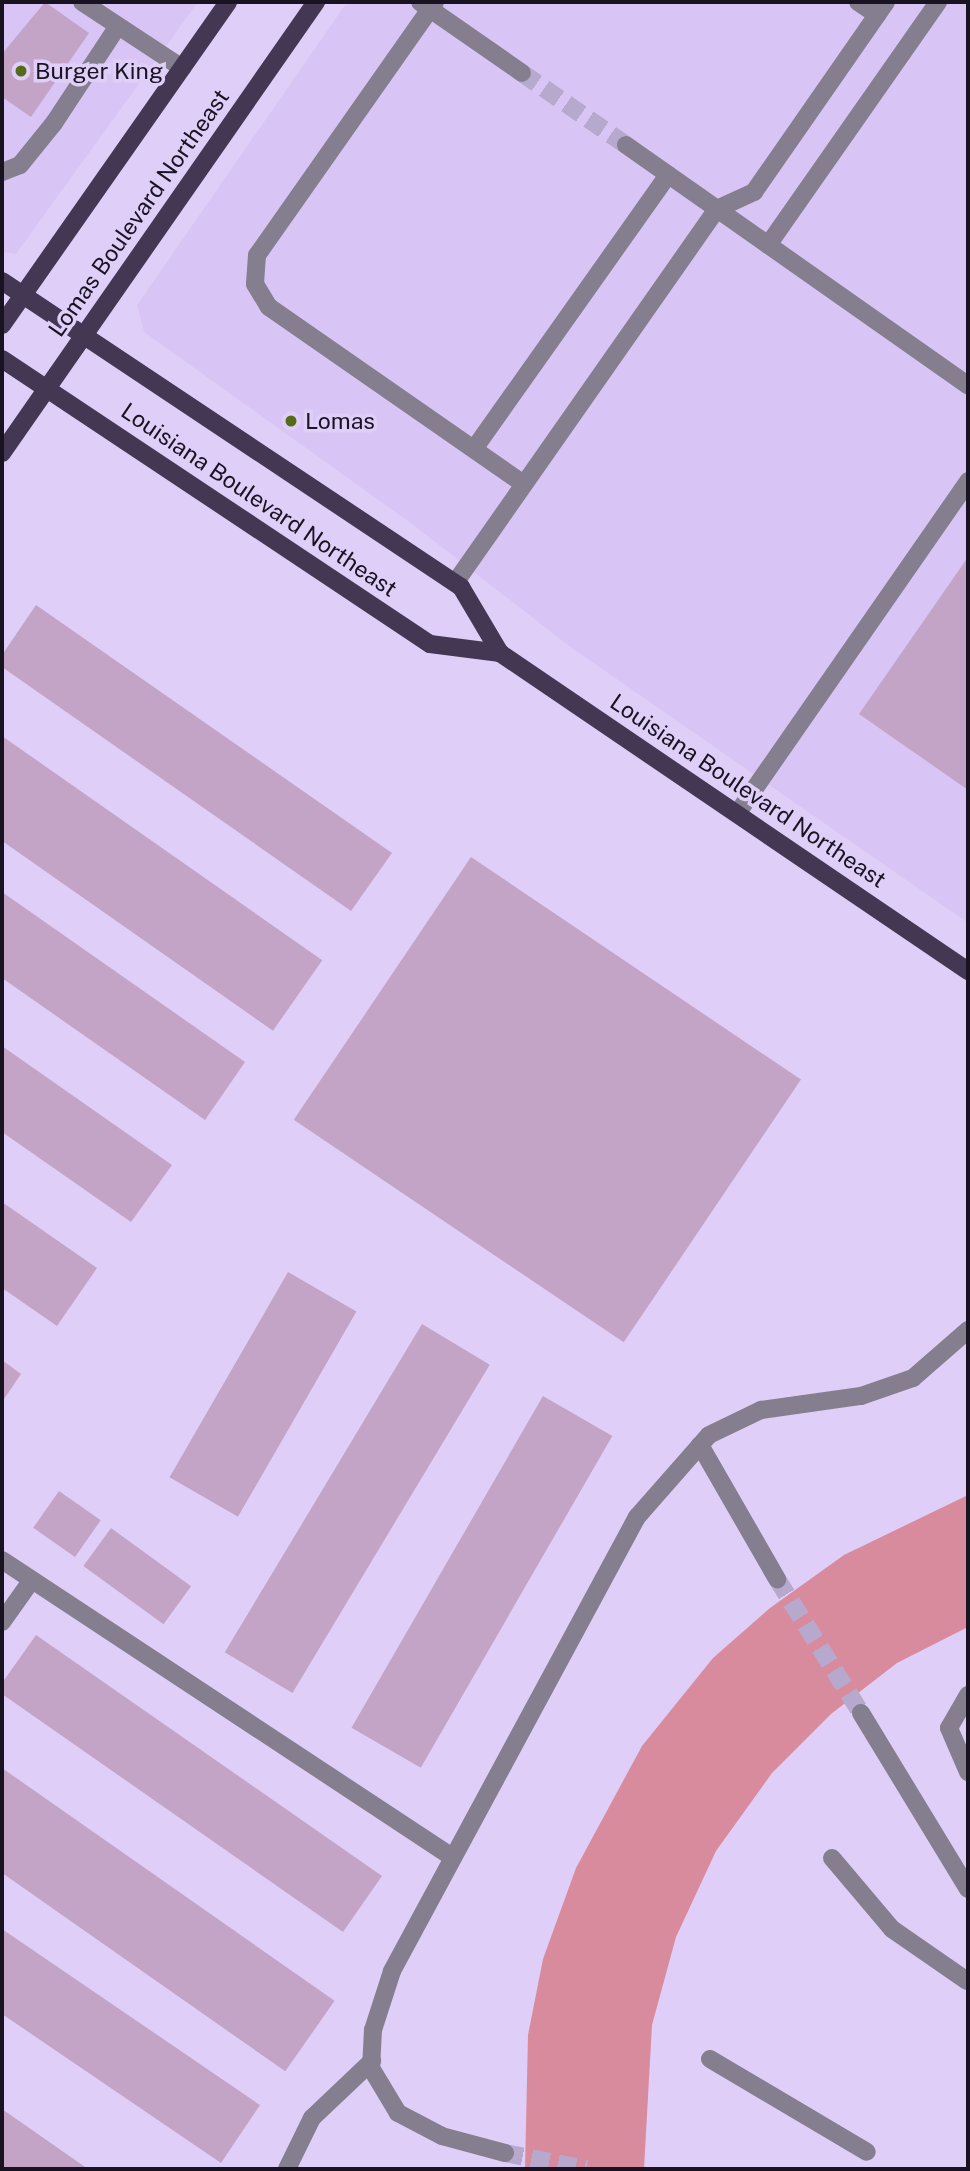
<!DOCTYPE html>
<style>
body{margin:0}
#map{position:relative;width:970px;height:2171px;overflow:hidden;background:#dfcff8;font-family:"Public Sans",sans-serif}
div>[style]{position:absolute}
[style*='--x']{left:calc(var(--x)*1px);top:calc(var(--y)*1px);width:calc(var(--w)*1px);rotate:calc(var(--a)*1deg)}
.built>*{inset:0;background:#d8c5f5}
.green>*{inset:0;background:#d98b9e}
.building>*{inset:0;background:#c3a4c6;transform-origin:0 0}
.minor-tunnel>*{height:18px;margin-top:-9px;transform-origin:0;background:repeating-linear-gradient(90deg,#b7a9cd 0 18px,transparent 0 27px)}
.minor>*{height:18px;margin:-9px;padding:0 9px;transform-origin:9px;border-radius:9px;background:#857e8f}
.major>*{height:18px;margin:-9px;padding:0 9px;transform-origin:9px;border-radius:9px;background:#433753}
.dots>*{width:19px;height:19px;translate:-50% -50%;box-sizing:border-box;border:4px solid #dfcff8;border-radius:50%}
span{translate:-50% -50%;white-space:nowrap;text-align:center;line-height:1.15;-webkit-text-stroke:7px #dfcff8;paint-order:stroke}
.poi-label{font-size:23px;color:#191321}
.left{translate:0 -50%;text-align:left}
.street-label{font-size:23px;color:#191321}
.frame{position:absolute;inset:0;border:4px solid #191321;pointer-events:none}
</style>
<div id="map">
<div class="built">
<div style="clip-path:polygon(2px 2px,198px 2px,16px 254px,2px 252px)"></div>
<div style="clip-path:polygon(347px 2px,968px 2px,968px 923px,569px 646px,412px 524px,144px 332px,137px 305px)"></div>
</div>
<div class="green">
<div style="clip-path:polygon(968px 1495px,968px 1627px,897px 1663px,831px 1714px,772px 1773px,716px 1851px,676px 1937px,652px 2025px,644px 2169px,525px 2169px,528px 2035px,543px 1959px,576px 1868px,642px 1746px,713px 1658px,770px 1608px,844px 1555px)"></div>
</div>
<div class="building">
<div style="clip-path:polygon(45px 2px,89px 33px,31px 117px,2px 97px,2px 54px)"></div>
<div style="clip-path:polygon(968px 557px,968px 790px,859px 714px)"></div>
<div style="clip-path:polygon(36px 605px,392px 853px,351px 911px,2px 667px,2px 655px)"></div>
<div style="left:2px;top:736px;width:391px;height:86px;rotate:35deg"></div>
<div style="left:471px;top:857px;width:398px;height:317px;rotate:34deg"></div>
<div style="clip-path:polygon(2px 892px,245px 1062px,205px 1120px,2px 978px)"></div>
<div style="clip-path:polygon(2px 1046px,172px 1165px,131px 1222px,2px 1132px)"></div>
<div style="clip-path:polygon(2px 1202px,97px 1268px,57px 1326px,2px 1288px)"></div>
<div style="left:288px;top:1272px;width:79px;height:237px;rotate:30deg"></div>
<div style="left:422px;top:1324px;width:79px;height:383px;rotate:31deg"></div>
<div style="clip-path:polygon(2px 1360px,21px 1374px,2px 1402px)"></div>
<div style="left:543px;top:1396px;width:80px;height:383px;rotate:30deg"></div>
<div style="left:59px;top:1491px;width:51px;height:45px;rotate:35deg"></div>
<div style="left:111px;top:1528px;width:99px;height:47px;rotate:36deg"></div>
<div style="clip-path:polygon(36px 1635px,382px 1876px,343px 1932px,2px 1694px,2px 1683px)"></div>
<div style="left:2px;top:1768px;width:406px;height:86px;rotate:35deg"></div>
<div style="clip-path:polygon(2px 1929px,260px 2105px,221px 2163px,2px 2014px)"></div>
<div style="clip-path:polygon(2px 2109px,88px 2169px,2px 2169px)"></div>
</div>
<div class="minor-tunnel">
<div style="--x:522;--y:73;--w:126;--a:34.7"></div>
<div style="--x:777;--y:1579;--w:158;--a:57.9"></div>
<div style="--x:505;--y:2153;--w:83;--a:11.2"></div>
</div>
<div class="minor">
<div style="--x:82;--y:2;--w:120;--a:33.4"></div>
<div style="--x:420;--y:2;--w:124;--a:34.8"></div>
<div style="--x:435;--y:2;--w:309;--a:125.1"></div>
<div style="--x:257;--y:255;--w:29;--a:94"></div>
<div style="--x:255;--y:284;--w:27;--a:59"></div>
<div style="--x:269;--y:307;--w:310;--a:34.8"></div>
<div style="--x:858;--y:2;--w:23;--a:34"></div>
<div style="--x:626;--y:145;--w:418;--a:35.1"></div>
<div style="--x:2;--y:172;--w:19;--a:-21"></div>
<div style="--x:20;--y:165;--w:54;--a:-51"></div>
<div style="--x:54;--y:123;--w:116;--a:-56.6"></div>
<div style="--x:768;--y:245;--w:297;--a:-55"></div>
<div style="--x:474;--y:449;--w:336;--a:-54.7"></div>
<div style="--x:455;--y:583;--w:457;--a:-55"></div>
<div style="--x:717;--y:209;--w:41;--a:-24.7"></div>
<div style="--x:754;--y:192;--w:231;--a:-55.2"></div>
<div style="--x:739;--y:811;--w:402;--a:-55.2"></div>
<div style="--x:700;--y:1445;--w:155;--a:60.1"></div>
<div style="--x:2;--y:1560;--w:539;--a:33.42"></div>
<div style="--x:2;--y:1622;--w:50;--a:-54.7"></div>
<div style="--x:968;--y:1695;--w:38;--a:120"></div>
<div style="--x:949;--y:1728;--w:48;--a:66.6"></div>
<div style="--x:861;--y:1713;--w:206;--a:58.7"></div>
<div style="--x:832;--y:1858;--w:93;--a:49.8"></div>
<div style="--x:892;--y:1929;--w:91;--a:34.7"></div>
<div style="--x:710;--y:2059;--w:182;--a:30.6"></div>
<div style="--x:505;--y:2153;--w:65;--a:-164.9"></div>
<div style="--x:442;--y:2136;--w:50;--a:-152.4"></div>
<div style="--x:398;--y:2113;--w:52;--a:-121"></div>
<div style="--x:371;--y:2068;--w:38;--a:-87"></div>
<div style="--x:373;--y:2030;--w:62;--a:-72.1"></div>
<div style="--x:392;--y:1971;--w:516;--a:-61.65"></div>
<div style="--x:637;--y:1517;--w:109;--a:-48.7"></div>
<div style="--x:709;--y:1435;--w:58;--a:-25.7"></div>
<div style="--x:761;--y:1410;--w:101;--a:-8"></div>
<div style="--x:861;--y:1396;--w:55;--a:-19.1"></div>
<div style="--x:913;--y:1378;--w:73;--a:-41.1"></div>
<div style="--x:287;--y:2169;--w:57;--a:-63.9"></div>
<div style="--x:312;--y:2118;--w:83;--a:-43.5"></div>
</div>
<div class="major">
<div style="--x:2;--y:281;--w:552;--a:33.69"></div>
<div style="--x:461;--y:587;--w:77;--a:59.4"></div>
<div style="--x:2;--y:325;--w:394;--a:-55"></div>
<div style="--x:2;--y:359;--w:514;--a:33.66"></div>
<div style="--x:430;--y:644;--w:71;--a:7.3"></div>
<div style="--x:500;--y:653;--w:566;--a:34.2"></div>
<div style="--x:2;--y:453;--w:550;--a:-55.15"></div>
</div>
<div class="dots">
<div style="left:21px;top:71px;background:#556b1a"></div>
<div style="left:291px;top:421px;background:#556b1a"></div>
</div>
<div class="poi-label">
<span class="left" style="left:35px;top:71px">Burger King</span>
<span class="left" style="left:305px;top:421px">Lomas</span>
</div>
<div class="street-label">
<span style="left:139px;top:213px;rotate:-55deg">Lomas Boulevard Northeast</span>
<span style="left:259px;top:500px;rotate:34deg">Louisiana Boulevard Northeast</span>
<span style="left:748px;top:791px;rotate:34deg">Louisiana Boulevard Northeast</span>
</div>
<div class="frame"></div>
</div>
